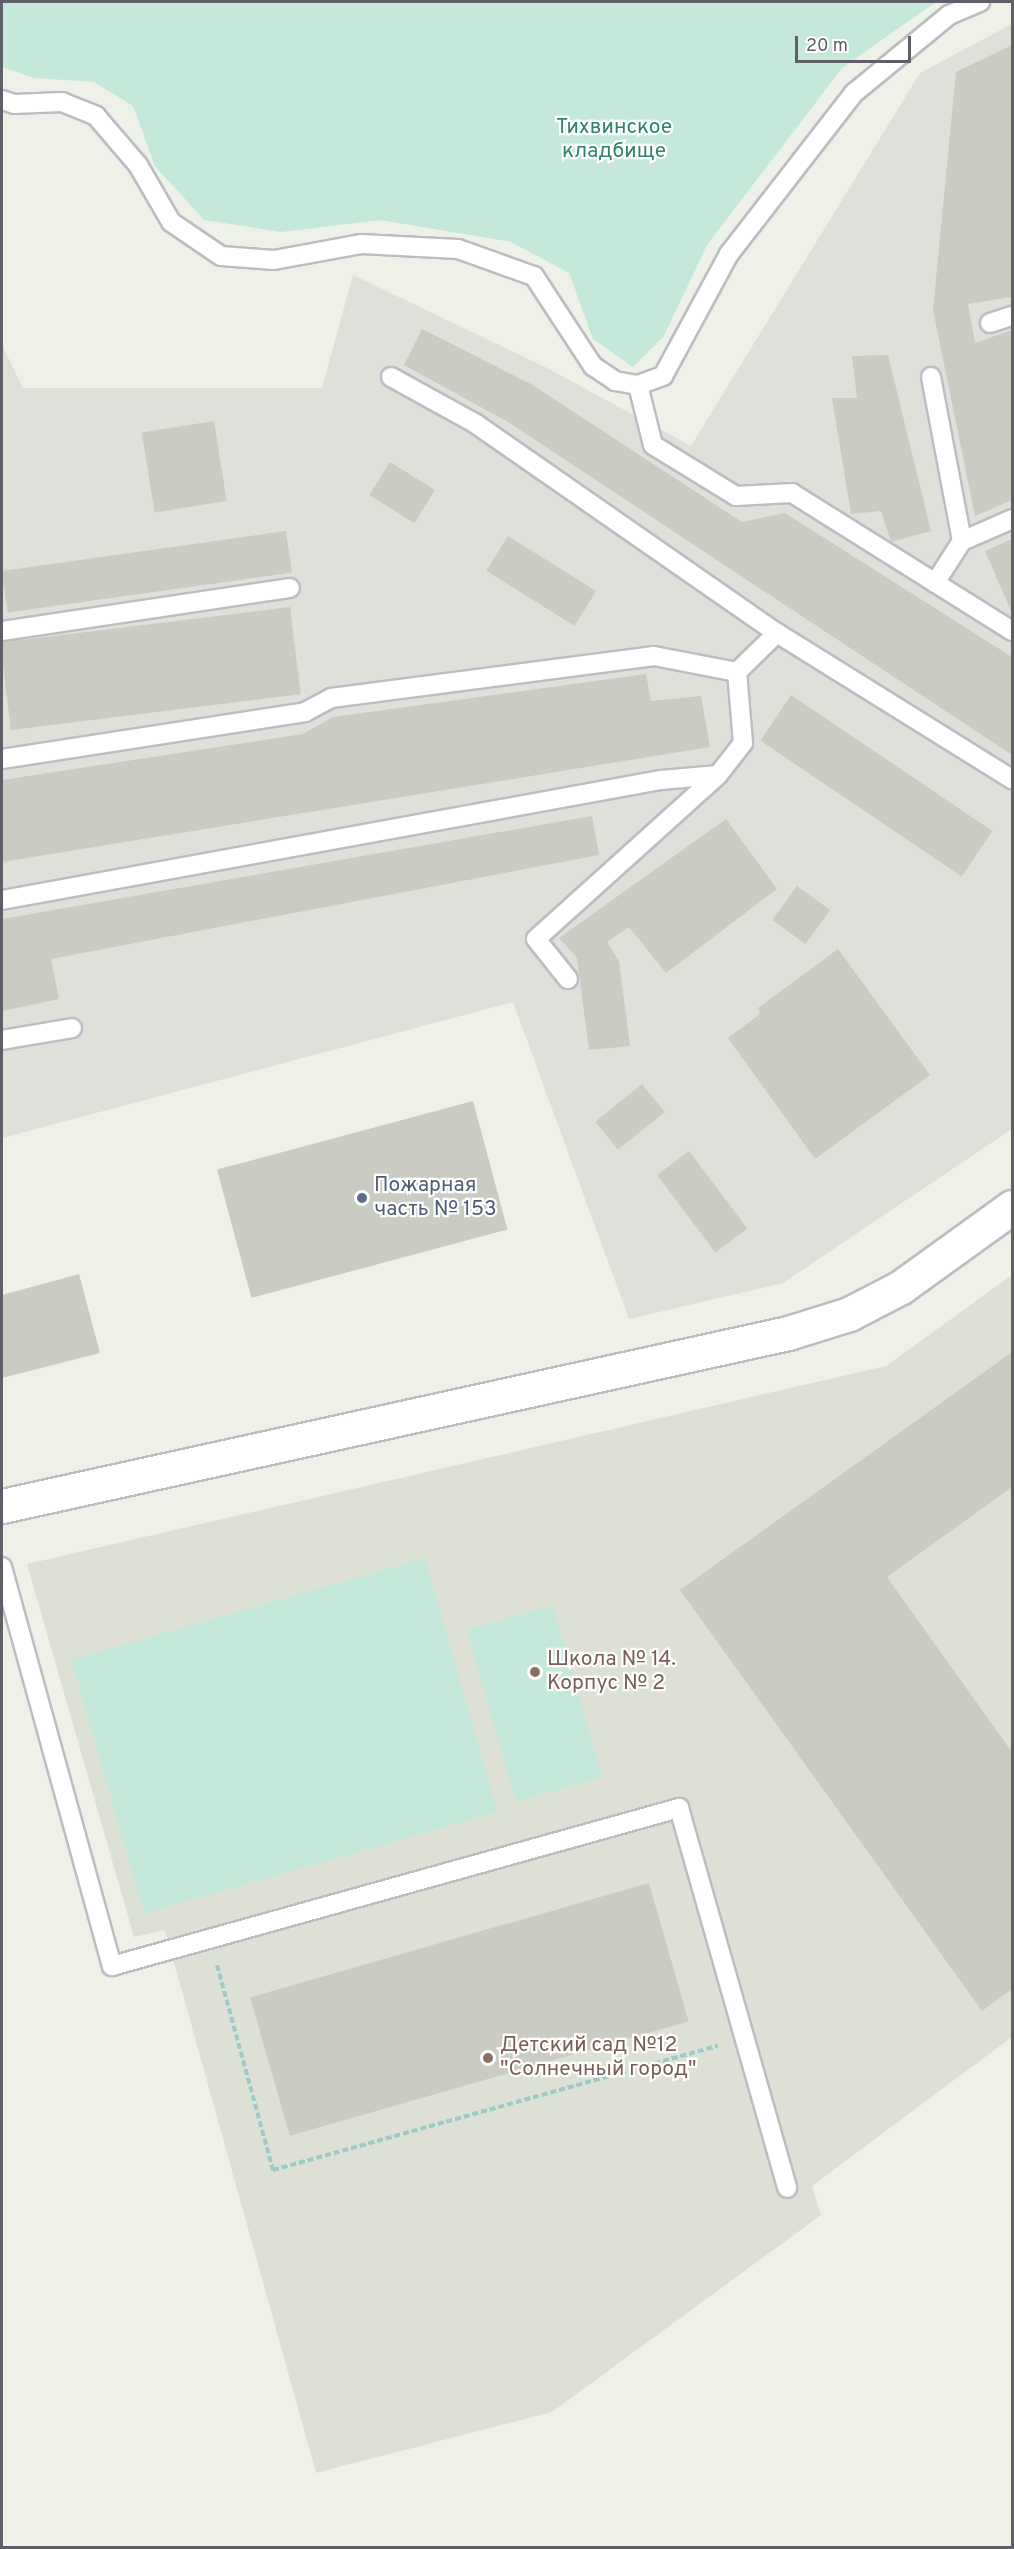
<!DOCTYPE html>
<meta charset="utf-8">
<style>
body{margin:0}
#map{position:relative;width:1014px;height:2549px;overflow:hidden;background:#edf1e8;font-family:Overpass,sans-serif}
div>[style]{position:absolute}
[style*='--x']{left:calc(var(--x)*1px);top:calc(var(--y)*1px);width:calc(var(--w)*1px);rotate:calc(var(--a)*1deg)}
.industrial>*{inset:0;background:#dee0da}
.education>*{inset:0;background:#dde1d5}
.green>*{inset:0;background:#c4e9db;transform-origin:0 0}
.building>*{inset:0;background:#caccc3;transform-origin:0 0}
.path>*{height:4px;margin-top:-2px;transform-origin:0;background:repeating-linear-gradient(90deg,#9ccac6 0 6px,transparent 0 9px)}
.roads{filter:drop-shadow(2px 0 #bdbcc3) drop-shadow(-2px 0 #bdbcc3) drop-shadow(0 2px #bdbcc3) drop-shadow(0 -2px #bdbcc3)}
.service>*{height:18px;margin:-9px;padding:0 9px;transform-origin:9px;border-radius:9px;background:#fff}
.minor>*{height:33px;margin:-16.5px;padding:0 16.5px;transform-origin:16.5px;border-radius:16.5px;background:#fff}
.dots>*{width:16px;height:16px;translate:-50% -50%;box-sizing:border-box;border:3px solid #fff;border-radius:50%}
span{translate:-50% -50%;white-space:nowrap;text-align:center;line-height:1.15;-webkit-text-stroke:4.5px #fff;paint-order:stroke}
.park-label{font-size:21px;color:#318467}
.service-label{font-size:21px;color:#4e5e75}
.left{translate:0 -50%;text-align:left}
.education-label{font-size:21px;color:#785e54}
.frame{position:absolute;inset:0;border:3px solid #605f68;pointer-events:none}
.scale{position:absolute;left:795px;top:36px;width:116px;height:27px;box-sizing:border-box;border:3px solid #605f68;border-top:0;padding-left:8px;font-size:18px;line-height:21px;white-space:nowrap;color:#605f68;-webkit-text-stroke:4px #fff;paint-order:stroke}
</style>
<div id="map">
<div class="industrial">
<div style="clip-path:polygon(1012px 24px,1012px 1129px,783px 1283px,629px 1319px,513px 1002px,2px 1138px,2px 345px,23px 388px,322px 388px,353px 275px,547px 368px,691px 446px,920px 73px)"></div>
</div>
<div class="education">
<div style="clip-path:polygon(1012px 1275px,1012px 2037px,812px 2186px,821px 2215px,552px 2412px,316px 2473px,165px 1930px,134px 1937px,27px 1564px,886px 1366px)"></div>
</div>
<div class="green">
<div style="clip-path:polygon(2px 2px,936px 2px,842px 68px,707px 245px,664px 336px,633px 367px,593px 339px,569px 273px,511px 242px,380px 220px,281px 232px,204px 220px,155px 166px,133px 106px,94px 82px,34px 78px,2px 67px)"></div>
<div style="left:425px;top:1558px;width:264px;height:368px;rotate:74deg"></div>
<div style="left:553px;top:1605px;width:179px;height:90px;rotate:74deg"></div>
</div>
<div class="building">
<div style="clip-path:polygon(1012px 45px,1012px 297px,968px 304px,975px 343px,1012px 330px,1012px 500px,975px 516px,933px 310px,956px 72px)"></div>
<div style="clip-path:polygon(422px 329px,531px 384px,742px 522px,785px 513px,1012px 657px,1012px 755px,508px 422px,404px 365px)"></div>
<div style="clip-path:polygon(888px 355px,931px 531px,891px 542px,881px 511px,851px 514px,832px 398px,857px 398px,852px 356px)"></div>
<div style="left:214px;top:421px;width:81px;height:73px;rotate:81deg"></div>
<div style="left:390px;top:462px;width:53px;height:39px;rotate:32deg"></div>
<div style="left:286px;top:531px;width:42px;height:287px;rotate:82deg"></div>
<div style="left:508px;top:536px;width:104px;height:41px;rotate:32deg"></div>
<div style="clip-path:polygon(1012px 539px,1012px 613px,985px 551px)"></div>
<div style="left:290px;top:607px;width:88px;height:292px;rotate:83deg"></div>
<div style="clip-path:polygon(646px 674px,651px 701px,701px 696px,710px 747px,2px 862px,2px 780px,303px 734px,333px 717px)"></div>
<div style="left:791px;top:695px;width:243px;height:55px;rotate:34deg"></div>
<div style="clip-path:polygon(592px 816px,599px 855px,51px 959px,59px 999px,2px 1011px,2px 919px)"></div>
<div style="clip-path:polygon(726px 819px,777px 889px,666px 973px,629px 927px,607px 942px,619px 961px,630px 1046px,589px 1050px,577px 958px,559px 938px)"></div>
<div style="left:797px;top:886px;width:41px;height:42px;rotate:36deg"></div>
<div style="clip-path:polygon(838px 949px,930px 1075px,815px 1159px,728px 1038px,760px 1014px,758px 1008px)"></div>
<div style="left:642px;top:1084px;width:36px;height:60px;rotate:51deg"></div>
<div style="left:473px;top:1101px;width:133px;height:265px;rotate:75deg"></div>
<div style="left:689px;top:1151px;width:97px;height:40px;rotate:53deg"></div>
<div style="clip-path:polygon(79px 1274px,100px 1353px,2px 1378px,2px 1295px)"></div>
<div style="clip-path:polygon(1012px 1352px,1012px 1487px,887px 1577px,1012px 1752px,1012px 1989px,982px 2011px,680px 1590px)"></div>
<div style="left:649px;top:1883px;width:144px;height:415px;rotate:74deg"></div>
</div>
<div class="path">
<div style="--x:217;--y:1965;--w:213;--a:74.7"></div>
<div style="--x:273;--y:2170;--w:462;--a:-15.6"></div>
</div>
<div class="roads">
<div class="service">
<div style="--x:2;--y:100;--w:13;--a:18"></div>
<div style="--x:14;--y:104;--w:48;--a:-2.4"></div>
<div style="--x:62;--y:102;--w:37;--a:22"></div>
<div style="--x:96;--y:116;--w:65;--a:49.4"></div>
<div style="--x:138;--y:165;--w:66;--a:59.9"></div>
<div style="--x:171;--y:222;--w:60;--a:34.2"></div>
<div style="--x:221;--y:256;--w:53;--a:4.3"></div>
<div style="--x:274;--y:260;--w:88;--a:-10.4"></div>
<div style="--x:361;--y:244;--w:97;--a:3"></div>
<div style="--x:458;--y:249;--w:81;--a:19.6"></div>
<div style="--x:534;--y:276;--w:108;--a:56.8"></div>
<div style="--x:593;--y:366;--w:27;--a:34"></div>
<div style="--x:615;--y:381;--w:23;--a:10"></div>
<div style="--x:638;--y:385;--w:27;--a:-20"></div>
<div style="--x:663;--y:376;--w:139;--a:-61.6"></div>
<div style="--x:729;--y:254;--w:204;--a:-52.2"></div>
<div style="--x:854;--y:93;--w:123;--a:-39.4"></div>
<div style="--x:949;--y:15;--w:34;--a:-23"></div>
<div style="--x:990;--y:323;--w:23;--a:-18"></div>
<div style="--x:391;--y:377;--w:97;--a:28.9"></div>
<div style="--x:476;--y:424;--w:366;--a:34.8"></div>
<div style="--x:931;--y:377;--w:167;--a:79.3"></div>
<div style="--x:638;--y:385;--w:62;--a:76"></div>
<div style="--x:653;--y:445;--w:97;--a:31.6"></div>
<div style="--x:736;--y:496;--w:56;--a:-3.1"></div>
<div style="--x:792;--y:493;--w:260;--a:32.1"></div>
<div style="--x:935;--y:583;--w:50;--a:-57.3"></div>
<div style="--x:962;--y:541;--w:55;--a:-23.7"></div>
<div style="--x:2;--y:631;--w:291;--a:-8.5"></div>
<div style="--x:2;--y:759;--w:307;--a:-8.8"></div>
<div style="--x:305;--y:712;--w:30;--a:-28"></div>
<div style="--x:331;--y:698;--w:326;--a:-7.4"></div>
<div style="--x:654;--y:656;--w:85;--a:10.9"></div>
<div style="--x:737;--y:672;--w:56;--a:-44.3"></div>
<div style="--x:777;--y:633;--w:277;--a:31.9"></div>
<div style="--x:2;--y:900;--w:670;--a:-10.32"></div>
<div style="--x:661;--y:780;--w:57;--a:-5"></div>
<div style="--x:718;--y:775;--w:41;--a:-52"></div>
<div style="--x:743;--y:743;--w:71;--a:-94.8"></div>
<div style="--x:568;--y:979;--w:51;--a:-128.7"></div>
<div style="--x:536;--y:939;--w:245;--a:-42"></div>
<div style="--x:2;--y:1040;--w:71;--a:-9.7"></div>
<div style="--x:2;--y:1567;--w:414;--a:74.6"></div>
<div style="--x:112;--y:1966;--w:589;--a:-15.57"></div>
<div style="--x:679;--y:1808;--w:395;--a:74.1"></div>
</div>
<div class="minor">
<div style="--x:2;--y:1506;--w:805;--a:-12.41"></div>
<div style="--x:788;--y:1333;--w:64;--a:-17.3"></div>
<div style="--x:849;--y:1314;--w:59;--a:-27.4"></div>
<div style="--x:901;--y:1287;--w:137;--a:-35.8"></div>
</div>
</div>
<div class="dots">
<div style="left:362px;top:1198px;background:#5c6f8a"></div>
<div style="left:535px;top:1672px;background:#8d6e63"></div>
<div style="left:488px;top:2058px;background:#8d6e63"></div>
</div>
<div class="park-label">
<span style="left:614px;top:140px">Тихвинское<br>кладбище</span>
</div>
<div class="service-label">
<span class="left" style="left:374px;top:1198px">Пожарная<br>часть № 153</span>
</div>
<div class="education-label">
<span class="left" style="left:547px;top:1672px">Школа № 14.<br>Корпус № 2</span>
<span class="left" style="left:500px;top:2058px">Детский сад №12<br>"Солнечный город"</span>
</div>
<div class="frame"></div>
<div class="scale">20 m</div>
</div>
